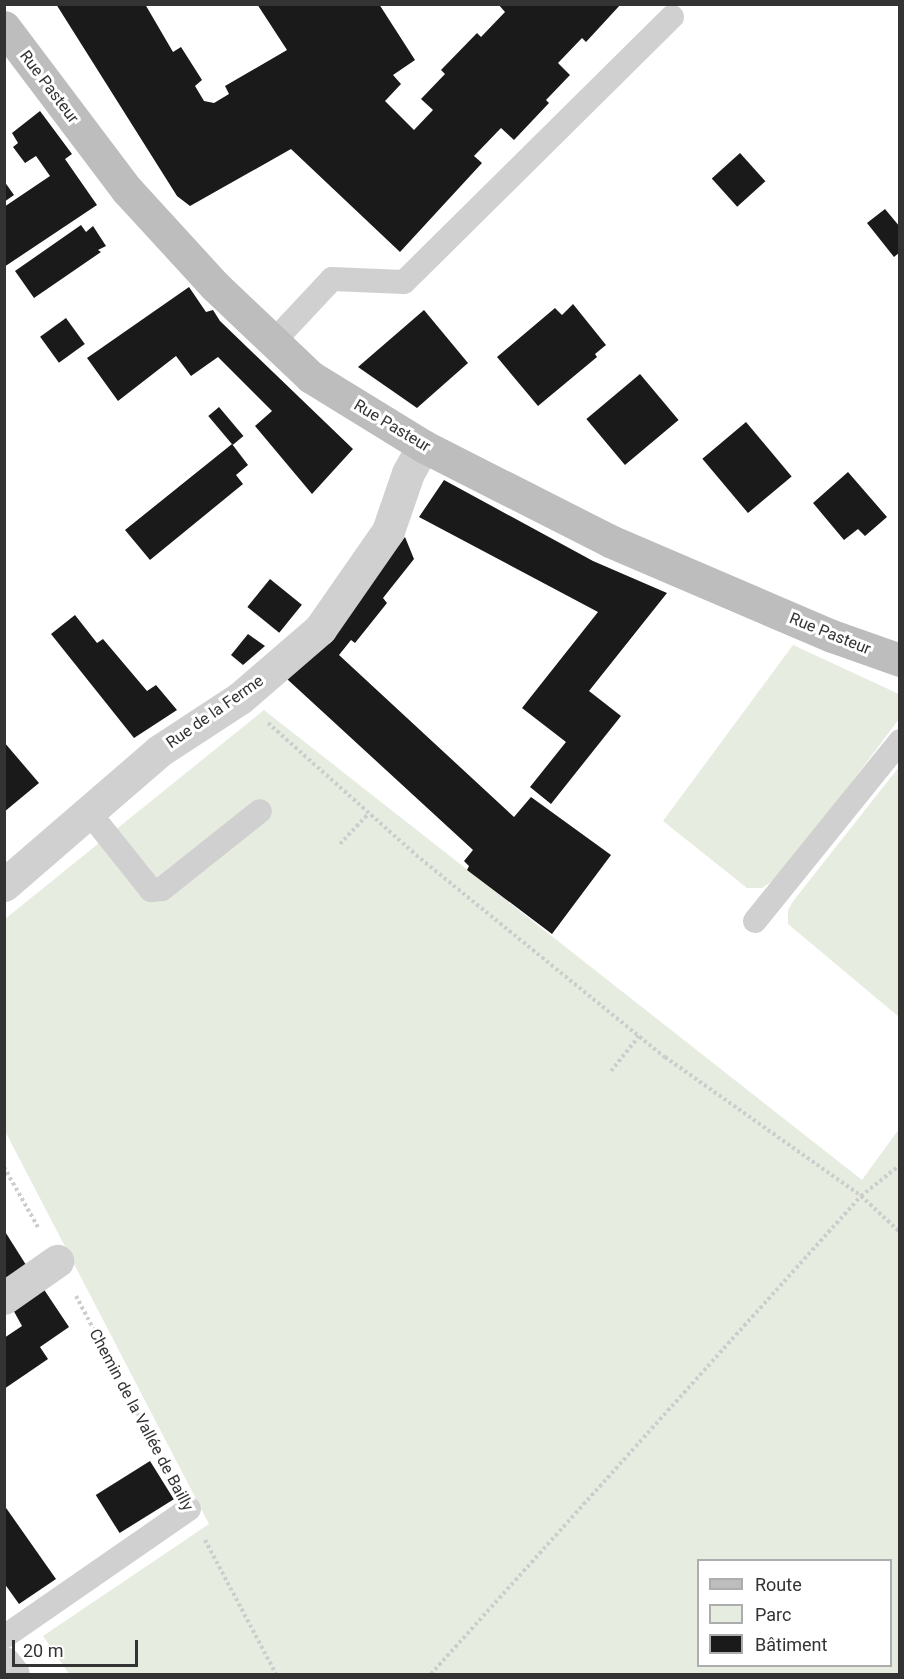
<!DOCTYPE html>
<meta charset="utf-8">
<style>
body{margin:0}
#map{position:relative;width:904px;height:1679px;overflow:hidden;background:#fff;font-family:Roboto,sans-serif}
div>[style]{position:absolute}
[style*='--x']{left:calc(var(--x)*1px);top:calc(var(--y)*1px);width:calc(var(--w)*1px);rotate:calc(var(--a)*1deg)}
.green>*{inset:0;background:#e6ecdf}
.building>*{inset:0;background:#1a1a1a;transform-origin:0 0}
.path>*{height:4px;margin-top:-2px;transform-origin:0;background:repeating-linear-gradient(90deg,#cdcdcd 0 3px,transparent 0 6px)}
.lane>*{height:24px;margin:-12px;padding:0 12px;transform-origin:12px;border-radius:12px;background:#d0d0d0}
.street>*{height:33px;margin:-16.5px;padding:0 16.5px;transform-origin:16.5px;border-radius:16.5px;background:#d0d0d0}
.secondary>*{height:33px;margin:-16.5px;padding:0 16.5px;transform-origin:16.5px;border-radius:16.5px;background:#bdbdbd}
span{translate:-50% -50%;white-space:nowrap;text-align:center;line-height:1.15;-webkit-text-stroke:6px #fff;paint-order:stroke}
.street-label{font-size:16px;color:#333}
.frame{position:absolute;inset:0;border:6px solid #333;pointer-events:none}
.legend{position:absolute;left:697px;top:1559px;width:195px;height:108px;box-sizing:border-box;background:#fff;border:2px solid #adadad;margin:0;padding:8px 10px;list-style:none;font-size:18px;color:#333}
.legend li{display:flex;align-items:center;gap:12px;height:30px}
.legend b{width:30px;border:2px solid #adadad}
.scale{position:absolute;left:12px;top:1640px;width:126px;height:27px;box-sizing:border-box;border:3px solid #333;border-top:0;padding-left:8px;font-size:18px;line-height:21px;white-space:nowrap;color:#333;-webkit-text-stroke:4px #fff;paint-order:stroke}
</style>
<div id="map">
<div class="green">
<div style="clip-path:polygon(793px 645px,899px 694px,899px 719px,783px 874px,762px 888px,747px 888px,663px 821px)"></div>
<div style="clip-path:polygon(evenodd,264px 710px,862px 1180px,899px 1129px,899px 1674px,69px 1674px,43px 1636px,209px 1524px,5px 1131px,5px 919px,264px 710px,698px 1560px,890px 1560px,890px 1666px,698px 1666px,698px 1560px)"></div>
<div style="clip-path:polygon(899px 767px,899px 1017px,788px 924px,788px 910px,794px 900px)"></div>
</div>
<div class="building">
<div style="clip-path:polygon(56px 4px,145px 4px,173px 52px,181px 47px,202px 80px,195px 86px,204px 101px,214px 103px,229px 94px,225px 86px,287px 50px,257px 4px,379px 4px,415px 60px,393px 75px,401px 84px,385px 101px,414px 130px,433px 110px,421px 99px,445px 74px,441px 70px,477px 33px,481px 37px,505px 12px,498px 4px,621px 4px,586px 42px,582px 38px,558px 63px,570px 75px,546px 100px,549px 103px,514px 140px,501px 128px,474px 156px,482px 163px,400px 252px,291px 149px,190px 206px,177px 196px)"></div>
<div style="clip-path:polygon(40px 111px,72px 154px,65px 159px,97px 205px,4px 267px,4px 207px,50px 176px,36px 156px,25px 163px,13px 147px,18px 143px,12px 133px)"></div>
<div style="left:740px;top:153px;width:38px;height:38px;rotate:48deg"></div>
<div style="clip-path:polygon(4px 181px,14px 195px,4px 202px)"></div>
<div style="clip-path:polygon(885px 209px,900px 227px,900px 252px,894px 257px,867px 223px)"></div>
<div style="clip-path:polygon(81px 225px,86px 232px,93px 226px,106px 246px,98px 250px,101px 252px,34px 298px,15px 271px)"></div>
<div style="clip-path:polygon(189px 287px,206px 312px,213px 310px,220px 321px,353px 449px,312px 494px,255px 426px,272px 411px,218px 357px,191px 376px,176px 356px,118px 401px,87px 358px)"></div>
<div style="clip-path:polygon(573px 304px,606px 345px,595px 354px,597px 357px,538px 406px,497px 357px,555px 308px,562px 315px)"></div>
<div style="clip-path:polygon(424px 310px,468px 363px,417px 408px,358px 367px)"></div>
<div style="left:66px;top:318px;width:32px;height:32px;rotate:54deg"></div>
<div style="left:640px;top:374px;width:60px;height:70px;rotate:50deg"></div>
<div style="left:219px;top:407px;width:38px;height:14px;rotate:50deg"></div>
<div style="left:746px;top:422px;width:71px;height:57px;rotate:50deg"></div>
<div style="clip-path:polygon(232px 444px,248px 465px,236px 475px,243px 484px,150px 560px,125px 530px)"></div>
<div style="clip-path:polygon(848px 472px,887px 517px,865px 536px,858px 529px,844px 540px,813px 503px)"></div>
<div style="clip-path:polygon(444px 480px,593px 561px,667px 593px,589px 691px,621px 716px,551px 804px,530px 787px,566px 742px,522px 708px,598px 612px,419px 517px)"></div>
<div style="clip-path:polygon(405px 537px,414px 559px,383px 598px,387px 603px,355px 643px,351px 640px,339px 655px,514px 817px,531px 797px,611px 855px,552px 934px,467px 870px,469px 866px,464px 861px,473px 850px,287px 679px,348px 611px)"></div>
<div style="left:270px;top:579px;width:41px;height:36px;rotate:39deg"></div>
<div style="clip-path:polygon(75px 615px,97px 643px,103px 639px,147px 691px,156px 685px,177px 710px,134px 738px,51px 634px)"></div>
<div style="clip-path:polygon(248px 634px,265px 646px,243px 665px,231px 655px)"></div>
<div style="clip-path:polygon(4px 742px,39px 783px,4px 812px)"></div>
<div style="clip-path:polygon(4px 1230px,28px 1268px,4px 1285px)"></div>
<div style="clip-path:polygon(41px 1285px,69px 1327px,40px 1347px,48px 1359px,4px 1389px,4px 1338px,22px 1326px,11px 1306px)"></div>
<div style="left:150px;top:1461px;width:45px;height:64px;rotate:58deg"></div>
<div style="clip-path:polygon(4px 1505px,56px 1579px,19px 1604px,4px 1583px)"></div>
</div>
<div class="path">
<div style="--x:268;--y:723;--w:198;--a:41.7"></div>
<div style="--x:416;--y:855;--w:321;--a:39.1"></div>
<div style="--x:665;--y:1057;--w:240;--a:35.3"></div>
<div style="--x:861;--y:1196;--w:53;--a:42.7"></div>
<div style="--x:340;--y:844;--w:42;--a:-46.9"></div>
<div style="--x:611;--y:1071;--w:45;--a:-51.3"></div>
<div style="--x:4;--y:1167;--w:71;--a:60.6"></div>
<div style="--x:76;--y:1296;--w:208;--a:62.2"></div>
<div style="--x:205;--y:1540;--w:152;--a:62.1"></div>
<div style="--x:431;--y:1674;--w:643;--a:-48.03"></div>
<div style="--x:861;--y:1196;--w:50;--a:-38.5"></div>
</div>
<div class="lane">
<div style="--x:274;--y:341;--w:85;--a:-46.9"></div>
<div style="--x:332;--y:279;--w:72;--a:2.4"></div>
<div style="--x:404;--y:282;--w:377;--a:-44.7"></div>
<div style="--x:88;--y:811;--w:101;--a:51.4"></div>
<div style="--x:151;--y:890;--w:11;--a:-5"></div>
<div style="--x:162;--y:889;--w:125;--a:-38.5"></div>
<div style="--x:755;--y:921;--w:231;--a:-51.1"></div>
<div style="--x:4;--y:1637;--w:225;--a:-34.7"></div>
</div>
<div class="street">
<div style="--x:4;--y:885;--w:205;--a:-40.8"></div>
<div style="--x:159;--y:751;--w:97;--a:-33.2"></div>
<div style="--x:240;--y:698;--w:106;--a:-40.8"></div>
<div style="--x:320;--y:629;--w:119;--a:-55.2"></div>
<div style="--x:388;--y:531;--w:61;--a:-71"></div>
<div style="--x:408;--y:473;--w:31;--a:-61"></div>
<div style="--x:4;--y:1298;--w:65;--a:-34.9"></div>
<div style="--x:4;--y:1663;--w:14;--a:51"></div>
</div>
<div class="secondary">
<div style="--x:4;--y:27;--w:204;--a:53"></div>
<div style="--x:127;--y:190;--w:130;--a:47.5"></div>
<div style="--x:215;--y:286;--w:132;--a:43.5"></div>
<div style="--x:311;--y:377;--w:132;--a:31.6"></div>
<div style="--x:423;--y:446;--w:210;--a:26.9"></div>
<div style="--x:610;--y:541;--w:241;--a:23.2"></div>
<div style="--x:832;--y:636;--w:72;--a:19.4"></div>
</div>
<div class="street-label">
<span style="left:49px;top:87px;rotate:53deg">Rue Pasteur</span>
<span style="left:392px;top:426px;rotate:31deg">Rue Pasteur</span>
<span style="left:830px;top:634px;rotate:22deg">Rue Pasteur</span>
<span style="left:215px;top:712px;rotate:-35deg">Rue de la Ferme</span>
<span style="left:141px;top:1420px;rotate:62deg">Chemin de la Vallée de Bailly</span>
</div>
<div class="frame"></div>
<ul class="legend">
<li><b style="height:8px;background:#bdbdbd"></b>Route</li>
<li><b style="height:16px;background:#e6ecdf"></b>Parc</li>
<li><b style="height:16px;background:#1a1a1a"></b>Bâtiment</li>
</ul>
<div class="scale">20 m</div>
</div>
